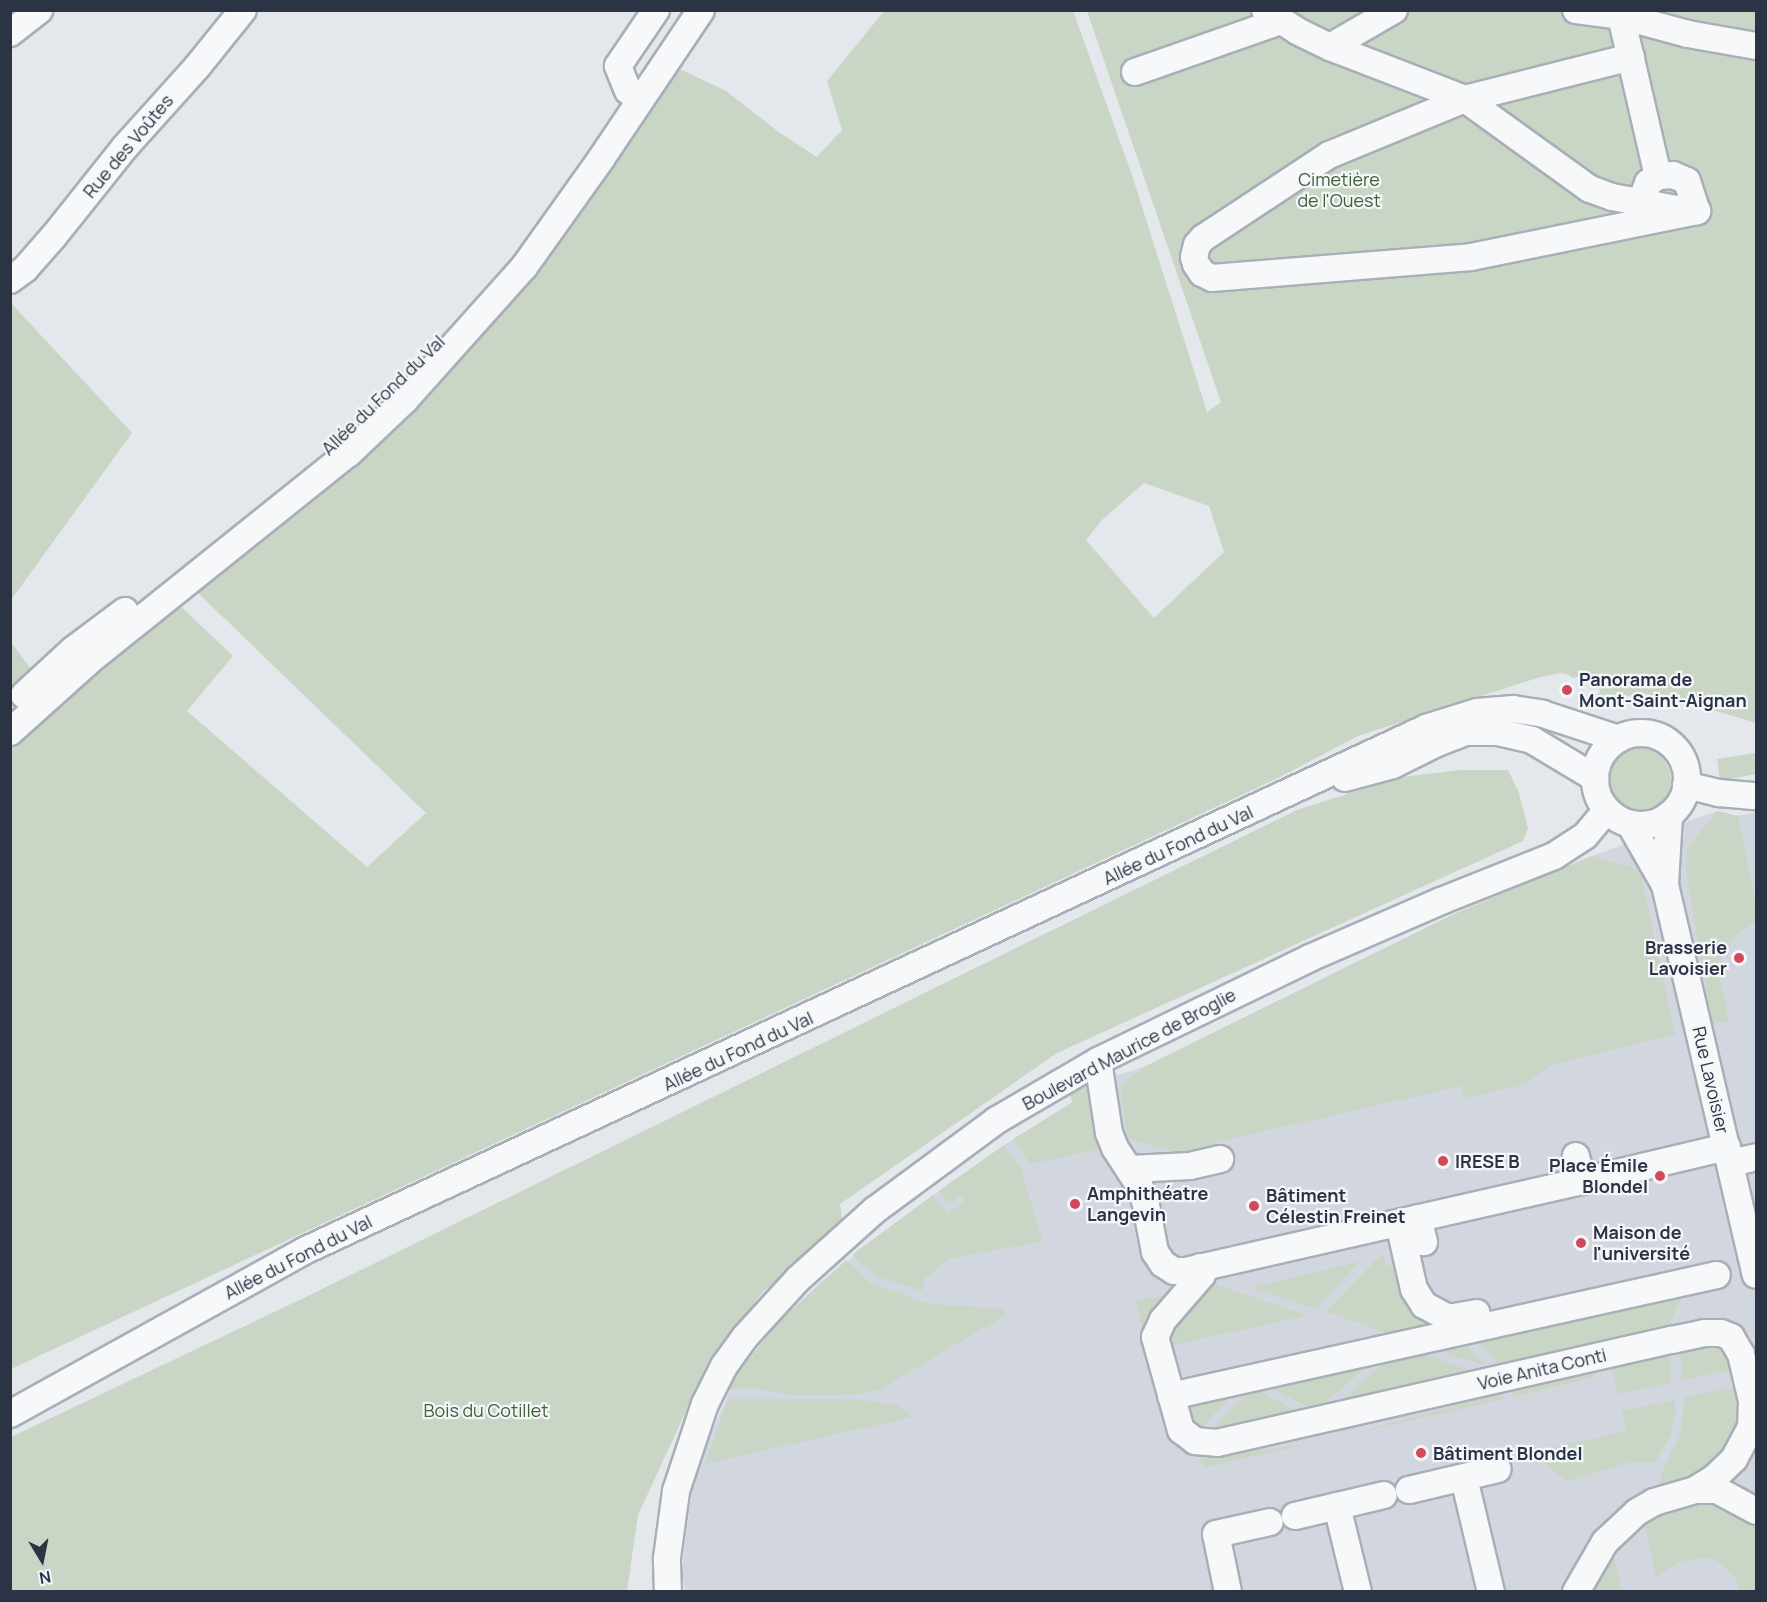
<!DOCTYPE html>
<meta charset="utf-8">
<style>
body{margin:0}
#map{position:relative;width:1767px;height:1602px;overflow:hidden;background:#e4e7ec;font-family:Manrope,sans-serif}
div>[style]{position:absolute}
[style*='--x']{left:calc(var(--x)*1px);top:calc(var(--y)*1px);width:calc(var(--w)*1px);rotate:calc(var(--a)*1deg)}
.built>*{inset:0;background:#d2d6de}
.green>*{inset:0;background:#c9d6c5}
.round{border-radius:50%}
.roads{filter:drop-shadow(2px 0 #a9aeb7) drop-shadow(-2px 0 #a9aeb7) drop-shadow(0 2px #a9aeb7) drop-shadow(0 -2px #a9aeb7)}
.minor>*{height:26px;margin:-13px;padding:0 13px;transform-origin:13px;border-radius:13px;background:#f7f8fa}
.minor>.ring{margin:-13px;padding:0;box-sizing:content-box;background:none;border:26px solid #f7f8fa;border-radius:50%}
.dots>*{width:16px;height:16px;translate:-50% -50%;box-sizing:border-box;border:3px solid #f4f6f9;border-radius:50%}
span{translate:-50% -50%;white-space:nowrap;text-align:center;line-height:1.15;-webkit-text-stroke:4.5px #f4f6f9;paint-order:stroke}
.street-label{font-size:18px;color:#2b3445}
.park-label{font-size:18px;color:#3f6138}
.poi-label{font-size:18px;color:#2b3445;font-weight:700}
.left{translate:0 -50%;text-align:left}
.right{translate:-100% -50%;text-align:right}
.frame{position:absolute;inset:0;border:12px solid #2b3445;pointer-events:none}
.north{position:absolute;left:12px;top:1530px;width:60px;height:60px;-webkit-text-stroke:4px #f4f6f9;paint-order:stroke;rotate:170deg;font-size:16px;font-weight:700;line-height:24px;text-align:center;color:#2b3445}
.north::after{content:'';display:block;margin:auto;width:21px;height:27px;background:#2b3445;clip-path:polygon(50% 0,100% 100%,50% 72%,0 100%)}
</style>
<div id="map">
<div class="built">
<div style="clip-path:polygon(1717px 811px,1738px 816px,1756px 812px,1756px 1591px,685px 1592px,682px 1569px,694px 1473px,737px 1374px,779px 1322px,822px 1281px,933px 1195px,1009px 1142px,1073px 1102px,1067px 1090px,1144px 1067px,1454px 914px,1592px 856px)"></div>
</div>
<div class="green">
<div style="clip-path:polygon(evenodd,884px 11px,1073px 11px,1132px 175px,1207px 412px,1221px 402px,1087px 11px,1756px 11px,1756px 723px,1687px 702px,1645px 694px,1617px 697px,1593px 708px,1590px 702px,1600px 692px,1597px 682px,1590px 677px,1582px 675px,1573px 678px,1567px 674px,1560px 673px,1537px 678px,1358px 736px,1280px 777px,11px 1369px,11px 745px,55px 700px,176px 602px,233px 656px,187px 711px,367px 867px,426px 813px,194px 589px,325px 489px,505px 306px,672px 65px,726px 91px,780px 133px,817px 157px,842px 130px,827px 81px,884px 11px,1144px 483px,1209px 506px,1224px 552px,1154px 618px,1086px 540px,1102px 520px,1144px 483px)"></div>
<div style="clip-path:polygon(10px 302px,132px 433px,11px 600px,10px 600px)"></div>
<div style="clip-path:polygon(10px 641px,34px 673px,11px 693px,10px 693px)"></div>
<div class="round" style="left:1603px;top:747px;width:68px;height:68px"></div>
<div style="clip-path:polygon(1756px 753px,1756px 774px,1720px 781px,1717px 759px)"></div>
<div style="clip-path:polygon(1460px 770px,1508px 770px,1519px 793px,1528px 828px,1523px 841px,1057px 1053px,840px 1204px,843px 1224px,764px 1291px,710px 1359px,638px 1515px,627px 1591px,11px 1592px,11px 1437px,310px 1295px,1297px 810px,1401px 777px)"></div>
<div style="clip-path:polygon(1717px 811px,1738px 816px,1756px 905px,1756px 921px,1736px 935px,1722px 956px,1720px 979px,1729px 1021px,1712px 1023px,1686px 869px,1687px 849px)"></div>
<div style="clip-path:polygon(1592px 856px,1640px 870px,1675px 1035px,1553px 1064px,1531px 1080px,1509px 1088px,1463px 1098px,1461px 1086px,1216px 1142px,1219px 1153px,1187px 1156px,1127px 1138px,1120px 1086px,1144px 1067px,1454px 914px)"></div>
<div style="clip-path:polygon(1075px 1087px,1086px 1089px,1093px 1097px,1101px 1149px,1030px 1164px,1013px 1139px,1073px 1102px,1067px 1090px)"></div>
<div style="clip-path:polygon(1004px 1145px,1021px 1170px,1043px 1241px,949px 1259px,925px 1278px,922px 1291px,876px 1276px,855px 1258px,853px 1254px,933px 1195px,948px 1213px,965px 1202px,960px 1195px,948px 1203px,939px 1191px)"></div>
<div style="clip-path:polygon(1383px 1253px,1386px 1266px,1401px 1262px,1450px 1324px,1403px 1338px,1325px 1312px)"></div>
<div style="clip-path:polygon(846px 1260px,870px 1283px,930px 1304px,1003px 1309px,1004px 1316px,882px 1388px,862px 1394px,794px 1396px,758px 1388px,729px 1389px,737px 1374px,779px 1322px)"></div>
<div style="clip-path:polygon(1359px 1262px,1316px 1309px,1252px 1288px,1252px 1287px)"></div>
<div style="clip-path:polygon(1214px 1284px,1305px 1314px,1305px 1316px,1164px 1347px,1165px 1334px,1201px 1287px)"></div>
<div style="clip-path:polygon(1182px 1292px,1153px 1325px,1172px 1432px,1166px 1433px,1136px 1301px)"></div>
<div style="clip-path:polygon(1684px 1293px,1666px 1330px,1506px 1372px,1471px 1335px)"></div>
<div style="clip-path:polygon(1460px 1338px,1485px 1364px,1484px 1365px,1430px 1348px)"></div>
<div style="clip-path:polygon(1720px 1339px,1738px 1368px,1681px 1381px,1681px 1357px,1678px 1344px)"></div>
<div style="clip-path:polygon(1668px 1347px,1671px 1359px,1670px 1383px,1618px 1394px,1609px 1360px)"></div>
<div style="clip-path:polygon(1409px 1349px,1484px 1375px,1330px 1411px,1396px 1352px)"></div>
<div style="clip-path:polygon(1378px 1357px,1315px 1411px,1262px 1383px)"></div>
<div style="clip-path:polygon(1590px 1364px,1594px 1377px,1514px 1397px,1509px 1382px)"></div>
<div style="clip-path:polygon(1742px 1385px,1746px 1413px,1713px 1470px,1657px 1492px,1664px 1466px,1680px 1435px,1685px 1398px)"></div>
<div style="clip-path:polygon(1239px 1388px,1197px 1432px,1188px 1424px,1187px 1404px)"></div>
<div style="clip-path:polygon(1252px 1388px,1303px 1414px,1206px 1436px)"></div>
<div style="clip-path:polygon(1486px 1393px,1336px 1433px,1334px 1422px)"></div>
<div style="clip-path:polygon(1502px 1393px,1503px 1399px,1340px 1437px)"></div>
<div style="clip-path:polygon(728px 1399px,854px 1399px,898px 1405px,912px 1417px,705px 1464px)"></div>
<div style="clip-path:polygon(1674px 1400px,1676px 1408px,1672px 1431px,1655px 1463px,1631px 1462px,1567px 1481px,1536px 1457px,1520px 1455px,1626px 1431px,1622px 1411px)"></div>
<div style="clip-path:polygon(1307px 1444px,1203px 1468px,1201px 1458px)"></div>
<div style="clip-path:polygon(1708px 1497px,1756px 1516px,1756px 1591px,1740px 1591px,1735px 1576px,1720px 1563px,1711px 1559px,1700px 1558px,1680px 1562px,1656px 1576px,1643px 1516px)"></div>
<div style="clip-path:polygon(1611px 1546px,1622px 1591px,1584px 1592px)"></div>
</div>
<div class="roads">
<div class="minor">
<div style="--x:1265;--y:10;--w:38;--a:33"></div>
<div style="--x:1297;--y:31;--w:37;--a:26"></div>
<div style="--x:1330;--y:47;--w:145;--a:21.1"></div>
<div style="--x:1465;--y:99;--w:154;--a:35.8"></div>
<div style="--x:1590;--y:189;--w:23;--a:20"></div>
<div style="--x:1612;--y:197;--w:71;--a:10.5"></div>
<div style="--x:1576;--y:10;--w:45;--a:7.6"></div>
<div style="--x:1621;--y:16;--w:164;--a:77"></div>
<div style="--x:1658;--y:176;--w:12;--a:145"></div>
<div style="--x:1648;--y:183;--w:20;--a:110"></div>
<div style="--x:1620;--y:10;--w:6;--a:81"></div>
<div style="--x:1621;--y:16;--w:69;--a:15"></div>
<div style="--x:1688;--y:34;--w:69;--a:10"></div>
<div style="--x:10;--y:33;--w:37;--a:-38"></div>
<div style="--x:1330;--y:47;--w:74;--a:-30"></div>
<div style="--x:1631;--y:57;--w:171;--a:165.8"></div>
<div style="--x:1465;--y:99;--w:147;--a:157.6"></div>
<div style="--x:1329;--y:155;--w:151;--a:146.6"></div>
<div style="--x:1203;--y:238;--w:9;--a:131"></div>
<div style="--x:1197;--y:245;--w:12;--a:104"></div>
<div style="--x:1194;--y:257;--w:7;--a:74"></div>
<div style="--x:1196;--y:264;--w:11;--a:56"></div>
<div style="--x:1202;--y:273;--w:11;--a:27"></div>
<div style="--x:1212;--y:278;--w:260;--a:-4.6"></div>
<div style="--x:1471;--y:257;--w:231;--a:-11.5"></div>
<div style="--x:1135;--y:72;--w:155;--a:-19.3"></div>
<div style="--x:628;--y:91;--w:27;--a:-112"></div>
<div style="--x:618;--y:66;--w:68;--a:-55.8"></div>
<div style="--x:1658;--y:176;--w:15;--a:-4"></div>
<div style="--x:1673;--y:175;--w:15;--a:23"></div>
<div style="--x:1687;--y:181;--w:32;--a:72"></div>
<div style="--x:10;--y:280;--w:19;--a:-36"></div>
<div style="--x:25;--y:269;--w:44;--a:-48.7"></div>
<div style="--x:54;--y:236;--w:114;--a:-51.4"></div>
<div style="--x:125;--y:147;--w:108;--a:-48"></div>
<div style="--x:197;--y:67;--w:73;--a:-51.1"></div>
<div style="--x:24;--y:695;--w:67;--a:-42.6"></div>
<div style="--x:73;--y:650;--w:65;--a:-36.9"></div>
<div style="--x:10;--y:732;--w:106;--a:-41.9"></div>
<div style="--x:89;--y:661;--w:333;--a:-38.7"></div>
<div style="--x:349;--y:453;--w:77;--a:-43.4"></div>
<div style="--x:405;--y:400;--w:178;--a:-48.2"></div>
<div style="--x:524;--y:267;--w:133;--a:-54.5"></div>
<div style="--x:601;--y:159;--w:179;--a:-56.1"></div>
<div class="ring" style="left:1595px;top:733px;width:66px;height:66px"></div>
<div style="--x:1345;--y:778;--w:50;--a:-15.2"></div>
<div style="--x:1393;--y:765;--w:49;--a:-26.6"></div>
<div style="--x:1437;--y:743;--w:31;--a:-21"></div>
<div style="--x:1466;--y:732;--w:32;--a:0"></div>
<div style="--x:1498;--y:732;--w:35;--a:13"></div>
<div style="--x:1532;--y:740;--w:74;--a:31.1"></div>
<div style="--x:1686;--y:785;--w:34;--a:14"></div>
<div style="--x:1719;--y:793;--w:37;--a:5"></div>
<div style="--x:1669;--y:815;--w:70;--a:93.3"></div>
<div style="--x:1665;--y:885;--w:400;--a:76.9"></div>
<div style="--x:1630;--y:824;--w:70;--a:60.2"></div>
<div style="--x:1098;--y:1061;--w:73;--a:81.3"></div>
<div style="--x:1109;--y:1133;--w:16;--a:68"></div>
<div style="--x:1115;--y:1148;--w:44;--a:57"></div>
<div style="--x:1139;--y:1185;--w:16;--a:68"></div>
<div style="--x:1145;--y:1200;--w:53;--a:79.1"></div>
<div style="--x:1155;--y:1252;--w:14;--a:56"></div>
<div style="--x:1163;--y:1264;--w:13;--a:32"></div>
<div style="--x:1174;--y:1271;--w:12;--a:0"></div>
<div style="--x:1186;--y:1271;--w:407;--a:-12.8"></div>
<div style="--x:1583;--y:1181;--w:26;--a:-106"></div>
<div style="--x:1731;--y:1163;--w:26;--a:-13"></div>
<div style="--x:1130;--y:1169;--w:60;--a:-2.9"></div>
<div style="--x:1190;--y:1166;--w:31;--a:-13"></div>
<div style="--x:1583;--y:1181;--w:148;--a:-13.3"></div>
<div style="--x:1418;--y:1218;--w:25;--a:76"></div>
<div style="--x:1399;--y:1223;--w:68;--a:77.2"></div>
<div style="--x:1414;--y:1289;--w:19;--a:58"></div>
<div style="--x:1424;--y:1305;--w:27;--a:28"></div>
<div style="--x:1448;--y:1318;--w:29;--a:-10"></div>
<div style="--x:1200;--y:1267;--w:8;--a:76"></div>
<div style="--x:1202;--y:1275;--w:60;--a:130.9"></div>
<div style="--x:1163;--y:1320;--w:19;--a:115"></div>
<div style="--x:1155;--y:1337;--w:97;--a:74.4"></div>
<div style="--x:1181;--y:1430;--w:18;--a:38"></div>
<div style="--x:1195;--y:1441;--w:22;--a:5"></div>
<div style="--x:1217;--y:1443;--w:467;--a:-12.8"></div>
<div style="--x:1672;--y:1340;--w:33;--a:-12"></div>
<div style="--x:1704;--y:1333;--w:17;--a:0"></div>
<div style="--x:1721;--y:1333;--w:11;--a:22"></div>
<div style="--x:1731;--y:1337;--w:20;--a:60"></div>
<div style="--x:1741;--y:1354;--w:48;--a:76.8"></div>
<div style="--x:1752;--y:1401;--w:26;--a:92"></div>
<div style="--x:1751;--y:1427;--w:36;--a:118"></div>
<div style="--x:1734;--y:1459;--w:29;--a:136"></div>
<div style="--x:1713;--y:1479;--w:21;--a:149"></div>
<div style="--x:1171;--y:1396;--w:559;--a:-12.5"></div>
<div style="--x:10;--y:1414;--w:336;--a:-29"></div>
<div style="--x:304;--y:1251;--w:1238;--a:-24.99"></div>
<div style="--x:1426;--y:728;--w:53;--a:-17.4"></div>
<div style="--x:1477;--y:712;--w:36;--a:-5"></div>
<div style="--x:1513;--y:709;--w:30;--a:9"></div>
<div style="--x:1543;--y:714;--w:80;--a:18.2"></div>
<div style="--x:1464;--y:1478;--w:117;--a:76.7"></div>
<div style="--x:1409;--y:1490;--w:91;--a:-13.3"></div>
<div style="--x:1337;--y:1506;--w:89;--a:76.3"></div>
<div style="--x:1295;--y:1516;--w:91;--a:-13.3"></div>
<div style="--x:668;--y:1592;--w:34;--a:-92"></div>
<div style="--x:667;--y:1558;--w:68;--a:-82.3"></div>
<div style="--x:676;--y:1491;--w:92;--a:-71.6"></div>
<div style="--x:705;--y:1404;--w:42;--a:-63.4"></div>
<div style="--x:724;--y:1366;--w:36;--a:-54"></div>
<div style="--x:745;--y:1337;--w:79;--a:-47.6"></div>
<div style="--x:798;--y:1279;--w:103;--a:-41.9"></div>
<div style="--x:875;--y:1210;--w:152;--a:-36.4"></div>
<div style="--x:997;--y:1120;--w:117;--a:-30.3"></div>
<div style="--x:1098;--y:1061;--w:236;--a:-25.9"></div>
<div style="--x:1310;--y:958;--w:143;--a:-23.5"></div>
<div style="--x:1441;--y:901;--w:122;--a:-21.7"></div>
<div style="--x:1554;--y:856;--w:37;--a:-33"></div>
<div style="--x:1585;--y:836;--w:34;--a:-50"></div>
<div style="--x:1228;--y:1592;--w:59;--a:-101.7"></div>
<div style="--x:1216;--y:1534;--w:55;--a:-12.5"></div>
<div style="--x:1576;--y:1592;--w:58;--a:-59.9"></div>
<div style="--x:1605;--y:1542;--w:44;--a:-43.2"></div>
<div style="--x:1637;--y:1512;--w:20;--a:-30"></div>
<div style="--x:1654;--y:1502;--w:43;--a:-16.3"></div>
<div style="--x:1695;--y:1490;--w:22;--a:0"></div>
<div style="--x:1717;--y:1490;--w:44;--a:28.3"></div>
</div>
</div>
<div class="dots">
<div style="left:1567px;top:690px;background:#d1495b"></div>
<div style="left:1739px;top:958px;background:#d1495b"></div>
<div style="left:1443px;top:1161px;background:#d1495b"></div>
<div style="left:1660px;top:1176px;background:#d1495b"></div>
<div style="left:1075px;top:1204px;background:#d1495b"></div>
<div style="left:1254px;top:1206px;background:#d1495b"></div>
<div style="left:1581px;top:1243px;background:#d1495b"></div>
<div style="left:1421px;top:1453px;background:#d1495b"></div>
</div>
<div class="street-label">
<span style="left:128px;top:146px;rotate:-50deg">Rue des Voûtes</span>
<span style="left:383px;top:395px;rotate:-44deg">Allée du Fond du Val</span>
<span style="left:1178px;top:845px;rotate:-25deg">Allée du Fond du Val</span>
<span style="left:1129px;top:1049px;rotate:-28deg">Boulevard Maurice de Broglie</span>
<span style="left:738px;top:1051px;rotate:-25deg">Allée du Fond du Val</span>
<span style="left:1711px;top:1080px;rotate:77deg">Rue Lavoisier</span>
<span style="left:298px;top:1257px;rotate:-27deg">Allée du Fond du Val</span>
<span style="left:1542px;top:1369px;rotate:-13deg">Voie Anita Conti</span>
</div>
<div class="park-label">
<span style="left:1339px;top:190px">Cimetière<br>de l'Ouest</span>
<span style="left:486px;top:1410px">Bois du Cotillet</span>
</div>
<div class="poi-label">
<span class="left" style="left:1579px;top:690px">Panorama de<br>Mont-Saint-Aignan</span>
<span class="right" style="left:1727px;top:958px">Brasserie<br>Lavoisier</span>
<span class="left" style="left:1455px;top:1161px">IRESE B</span>
<span class="right" style="left:1648px;top:1176px">Place Émile<br>Blondel</span>
<span class="left" style="left:1087px;top:1204px">Amphithéatre<br>Langevin</span>
<span class="left" style="left:1266px;top:1206px">Bâtiment<br>Célestin Freinet</span>
<span class="left" style="left:1593px;top:1243px">Maison de<br>l'université</span>
<span class="left" style="left:1433px;top:1453px">Bâtiment Blondel</span>
</div>
<div class="frame"></div>
<div class="north">N</div>
</div>
